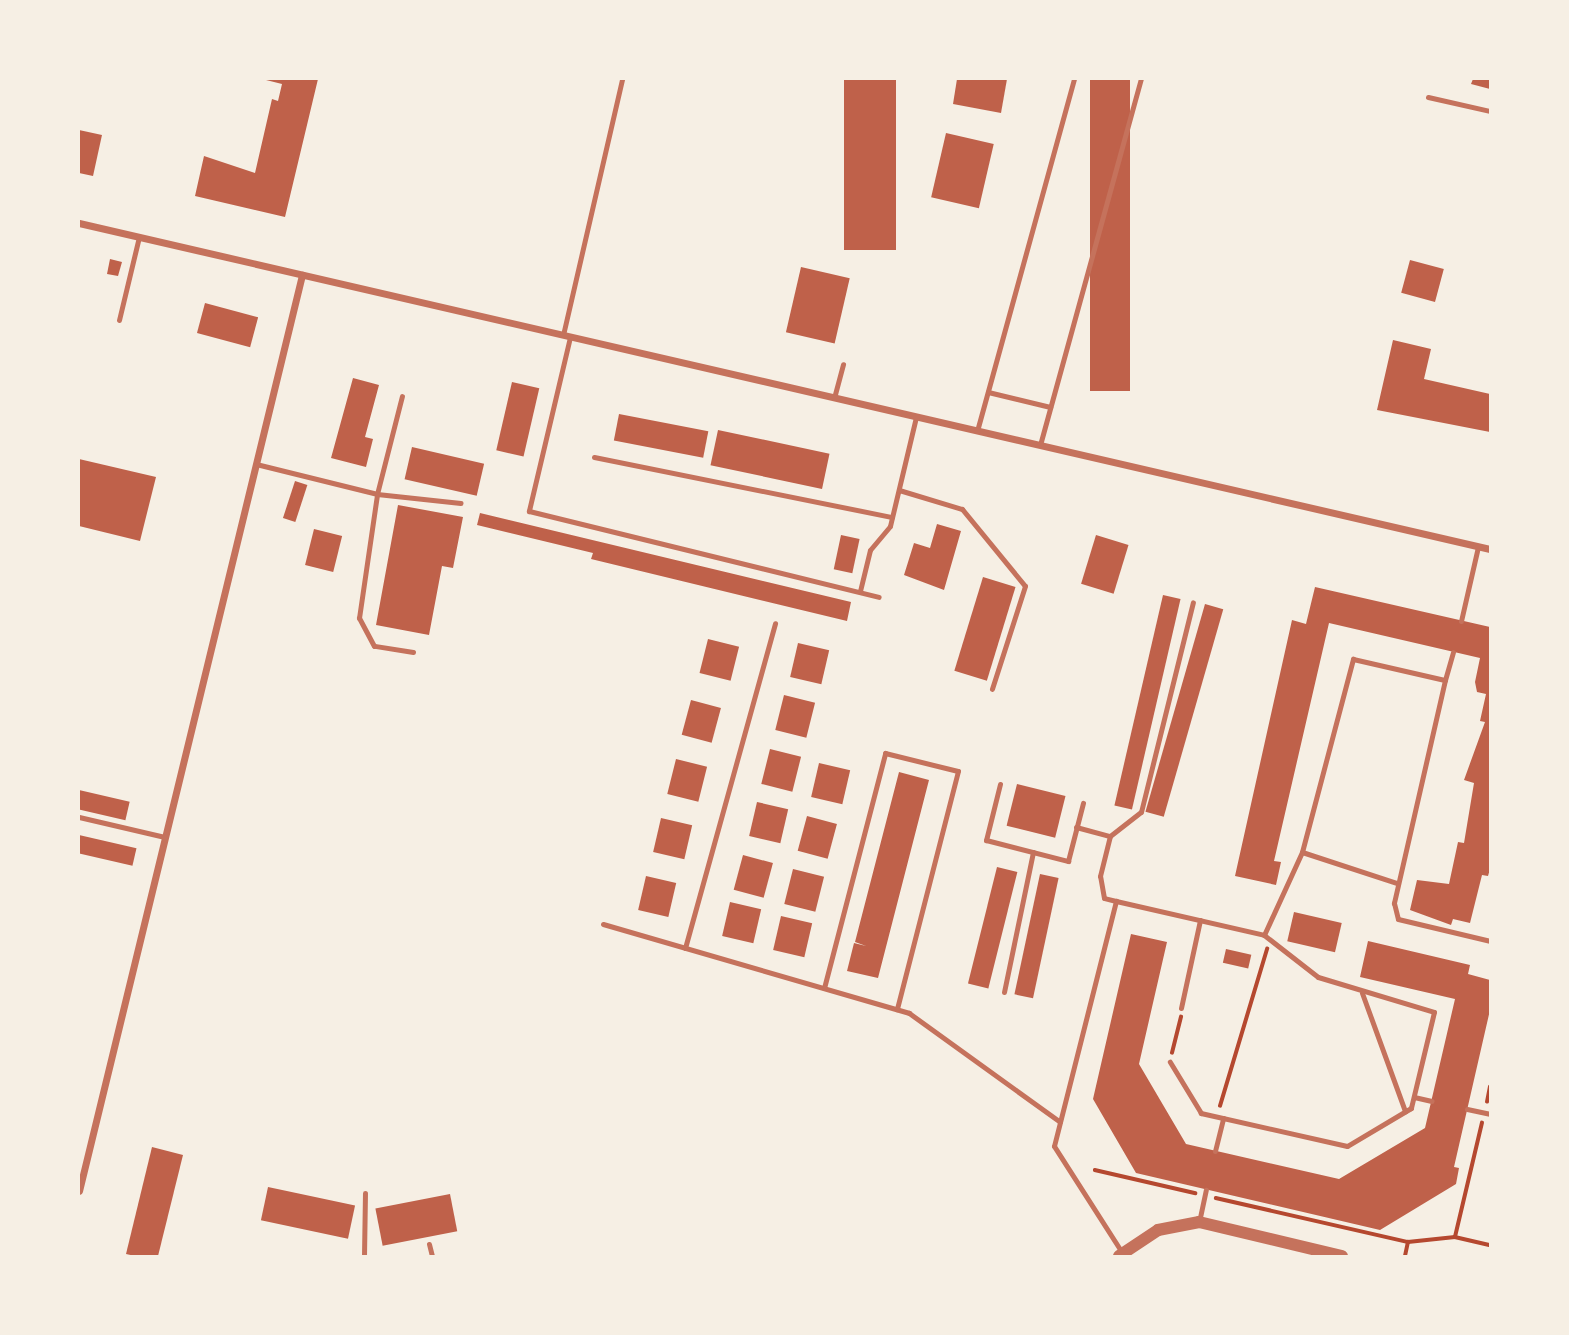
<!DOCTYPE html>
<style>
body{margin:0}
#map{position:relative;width:1569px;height:1335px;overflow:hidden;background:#f6efe4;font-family:"PT Sans",sans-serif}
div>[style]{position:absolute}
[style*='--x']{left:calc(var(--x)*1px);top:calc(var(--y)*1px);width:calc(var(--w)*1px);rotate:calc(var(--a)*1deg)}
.building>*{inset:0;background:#bf614a;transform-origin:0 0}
.path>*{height:3.5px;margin:-1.75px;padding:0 1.75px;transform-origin:1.75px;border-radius:1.75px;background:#b5482f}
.service>*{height:5px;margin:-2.5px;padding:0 2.5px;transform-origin:2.5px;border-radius:2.5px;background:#c5725c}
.minor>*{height:7px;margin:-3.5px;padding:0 3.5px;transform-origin:3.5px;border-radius:3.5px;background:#c5725c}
.tertiary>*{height:12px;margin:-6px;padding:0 6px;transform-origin:6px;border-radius:6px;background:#c5725c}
span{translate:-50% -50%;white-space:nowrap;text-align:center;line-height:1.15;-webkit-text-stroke:6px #f6efe4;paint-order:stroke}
.frame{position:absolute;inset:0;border:80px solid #f6efe4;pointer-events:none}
</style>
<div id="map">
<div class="building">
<div style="clip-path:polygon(262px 79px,318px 79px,285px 217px,195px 196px,204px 156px,255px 173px,272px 99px,278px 101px,282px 84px)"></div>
<div style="left:844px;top:79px;width:52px;height:171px"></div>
<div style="clip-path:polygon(957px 79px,1007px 79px,1001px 113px,953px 104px)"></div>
<div style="left:1090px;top:79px;width:40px;height:312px"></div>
<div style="clip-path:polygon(1473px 79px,1490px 79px,1490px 89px,1471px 84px)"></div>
<div style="clip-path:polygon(79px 130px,102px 135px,93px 176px,79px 173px)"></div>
<div style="left:946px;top:133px;width:49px;height:66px;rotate:13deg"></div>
<div style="clip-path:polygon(110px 259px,122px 262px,118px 276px,107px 274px)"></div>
<div style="left:1410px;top:260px;width:35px;height:34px;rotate:15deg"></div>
<div style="left:801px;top:267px;width:50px;height:67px;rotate:13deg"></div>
<div style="left:205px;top:303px;width:55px;height:31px;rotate:15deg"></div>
<div style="clip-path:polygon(1393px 340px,1431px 349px,1424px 379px,1490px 394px,1490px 432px,1377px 410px)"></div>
<div style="clip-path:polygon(353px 378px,379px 385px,365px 437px,373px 439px,366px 467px,331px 458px)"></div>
<div style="left:512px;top:382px;width:28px;height:70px;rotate:13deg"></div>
<div style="left:619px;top:414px;width:91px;height:27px;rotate:11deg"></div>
<div style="left:718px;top:430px;width:114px;height:36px;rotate:12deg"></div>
<div style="left:412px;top:447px;width:74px;height:33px;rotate:13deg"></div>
<div style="clip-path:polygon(79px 459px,156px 477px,140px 541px,79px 526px)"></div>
<div style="left:295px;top:481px;width:13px;height:39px;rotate:18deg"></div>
<div style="clip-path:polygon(398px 505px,463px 517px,453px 568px,442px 566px,429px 635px,376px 625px)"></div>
<div style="clip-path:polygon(480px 513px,851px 602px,847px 621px,591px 559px,593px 553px,477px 525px)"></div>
<div style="clip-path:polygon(937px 524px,961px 531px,944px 590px,904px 575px,914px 543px,930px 548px)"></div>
<div style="left:314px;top:529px;width:29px;height:37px;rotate:14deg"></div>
<div style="left:841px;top:535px;width:19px;height:35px;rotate:12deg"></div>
<div style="left:1096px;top:535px;width:34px;height:51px;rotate:17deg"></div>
<div style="left:983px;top:577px;width:34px;height:98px;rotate:17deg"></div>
<div style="clip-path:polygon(1315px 587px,1490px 627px,1490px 869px,1488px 876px,1482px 875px,1470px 923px,1453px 919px,1451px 925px,1410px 910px,1417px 880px,1449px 884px,1458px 842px,1464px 843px,1474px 783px,1464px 780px,1485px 722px,1480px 721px,1486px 694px,1477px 692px,1475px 682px,1480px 658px,1329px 623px,1274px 861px,1281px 862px,1276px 885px,1235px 876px,1292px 620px,1306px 624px)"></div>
<div style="left:1163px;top:595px;width:18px;height:216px;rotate:13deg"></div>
<div style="left:1205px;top:604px;width:19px;height:216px;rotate:16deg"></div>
<div style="left:708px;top:639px;width:32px;height:35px;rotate:14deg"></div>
<div style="left:798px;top:643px;width:32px;height:35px;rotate:13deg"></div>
<div style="left:784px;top:695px;width:32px;height:36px;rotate:14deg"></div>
<div style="left:691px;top:700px;width:31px;height:36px;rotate:15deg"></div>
<div style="left:770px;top:749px;width:32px;height:36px;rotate:14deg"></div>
<div style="left:676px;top:759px;width:32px;height:36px;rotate:14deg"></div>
<div style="left:819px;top:763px;width:32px;height:35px;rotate:13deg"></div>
<div style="clip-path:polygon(899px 772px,929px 780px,878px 978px,847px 971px,854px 943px,866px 946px,855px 942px)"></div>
<div style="left:1017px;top:784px;width:50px;height:43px;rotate:14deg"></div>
<div style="left:79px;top:790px;width:52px;height:19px;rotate:13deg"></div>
<div style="left:757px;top:802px;width:32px;height:35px;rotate:13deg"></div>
<div style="left:807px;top:816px;width:31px;height:36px;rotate:15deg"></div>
<div style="left:661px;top:818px;width:32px;height:35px;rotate:13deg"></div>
<div style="left:79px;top:835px;width:59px;height:18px;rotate:13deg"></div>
<div style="left:743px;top:855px;width:31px;height:36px;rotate:15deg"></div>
<div style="left:997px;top:867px;width:21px;height:120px;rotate:14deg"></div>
<div style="left:793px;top:869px;width:32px;height:36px;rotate:14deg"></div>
<div style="left:1040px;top:874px;width:19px;height:123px;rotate:12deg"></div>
<div style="left:646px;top:876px;width:31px;height:35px;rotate:13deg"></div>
<div style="left:730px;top:902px;width:32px;height:35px;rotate:13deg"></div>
<div style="left:1294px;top:912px;width:49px;height:30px;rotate:13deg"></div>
<div style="left:781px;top:916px;width:32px;height:35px;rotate:13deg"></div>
<div style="clip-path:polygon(1131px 934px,1167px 942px,1139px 1064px,1186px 1144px,1339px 1179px,1425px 1128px,1455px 999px,1360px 977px,1368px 941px,1470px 965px,1468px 974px,1490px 980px,1490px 1010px,1454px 1167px,1459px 1168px,1456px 1184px,1380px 1230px,1136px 1173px,1093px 1099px)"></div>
<div style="left:1226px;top:949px;width:26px;height:14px;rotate:13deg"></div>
<div style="clip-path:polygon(152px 1147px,183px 1155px,158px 1256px,135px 1256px,126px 1254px)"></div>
<div style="left:268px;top:1187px;width:89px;height:34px;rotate:12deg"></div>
<div style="left:450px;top:1194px;width:38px;height:76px;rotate:79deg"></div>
</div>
<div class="path">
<div style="--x:1172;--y:1053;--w:37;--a:-76"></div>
<div style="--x:1487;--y:1102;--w:15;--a:-79"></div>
<div style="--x:1220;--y:1106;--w:164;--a:-73.3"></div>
<div style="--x:1095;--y:1170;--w:103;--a:13"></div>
<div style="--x:1216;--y:1198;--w:197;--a:12.9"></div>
<div style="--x:1408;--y:1242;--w:47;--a:-6.1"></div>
<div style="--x:1455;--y:1237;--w:36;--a:13"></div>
<div style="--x:1455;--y:1237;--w:117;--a:-76.7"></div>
<div style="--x:1405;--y:1256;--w:14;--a:-78"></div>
</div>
<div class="service">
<div style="--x:1428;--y:97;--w:64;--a:12.7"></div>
<div style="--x:119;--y:320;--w:85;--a:-76.5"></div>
<div style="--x:563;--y:335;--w:263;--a:-77"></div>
<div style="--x:570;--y:337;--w:179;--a:103.3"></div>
<div style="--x:529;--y:511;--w:360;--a:13.8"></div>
<div style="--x:988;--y:392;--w:64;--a:13.6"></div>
<div style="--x:834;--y:398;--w:35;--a:-75"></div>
<div style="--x:977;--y:431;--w:365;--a:-74.6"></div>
<div style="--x:1040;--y:445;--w:380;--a:-74.6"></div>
<div style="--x:594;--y:457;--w:304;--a:11.4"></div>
<div style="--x:256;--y:464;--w:125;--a:13.9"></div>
<div style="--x:377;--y:494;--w:101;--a:-75.7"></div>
<div style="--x:899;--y:490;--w:66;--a:16.8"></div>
<div style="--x:962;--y:509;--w:99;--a:50.7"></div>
<div style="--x:1025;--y:586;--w:108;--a:107.8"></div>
<div style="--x:860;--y:591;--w:42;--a:-76.3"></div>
<div style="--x:870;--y:550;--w:31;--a:-50"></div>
<div style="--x:890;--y:526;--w:112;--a:-76.6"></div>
<div style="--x:1461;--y:621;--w:76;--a:-77.1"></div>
<div style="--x:413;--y:652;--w:39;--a:-171"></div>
<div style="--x:374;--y:646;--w:32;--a:-118"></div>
<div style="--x:359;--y:618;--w:125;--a:-81.7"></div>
<div style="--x:377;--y:494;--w:84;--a:6.1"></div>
<div style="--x:1445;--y:680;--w:29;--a:-74"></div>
<div style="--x:1000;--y:784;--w:58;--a:104"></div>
<div style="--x:986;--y:840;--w:85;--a:14.4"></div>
<div style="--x:1068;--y:861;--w:60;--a:-75.5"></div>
<div style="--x:79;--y:817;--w:88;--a:13.1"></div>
<div style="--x:1076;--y:827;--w:35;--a:15"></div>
<div style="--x:1302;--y:852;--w:100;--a:18.1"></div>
<div style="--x:1116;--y:901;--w:12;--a:-166"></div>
<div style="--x:1104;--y:898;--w:22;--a:-100"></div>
<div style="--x:1100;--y:876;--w:41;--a:-76"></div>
<div style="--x:1110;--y:836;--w:39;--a:-38"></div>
<div style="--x:1141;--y:812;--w:216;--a:-76.1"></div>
<div style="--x:603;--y:924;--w:319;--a:16.2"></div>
<div style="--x:909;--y:1013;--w:186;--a:35.8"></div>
<div style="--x:1264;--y:935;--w:91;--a:-65.4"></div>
<div style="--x:1302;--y:852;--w:200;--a:-75.2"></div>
<div style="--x:1353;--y:659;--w:94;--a:12.9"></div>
<div style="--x:1445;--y:680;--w:229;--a:102.9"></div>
<div style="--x:1394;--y:903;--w:16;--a:76"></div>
<div style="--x:1398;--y:919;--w:95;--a:13.4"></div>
<div style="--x:685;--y:948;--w:337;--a:-74.5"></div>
<div style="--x:824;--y:988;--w:243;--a:-75.4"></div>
<div style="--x:885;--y:753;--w:75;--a:13.9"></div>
<div style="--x:958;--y:771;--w:246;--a:104.4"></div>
<div style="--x:1004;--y:992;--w:143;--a:-78.3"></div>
<div style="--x:1362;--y:993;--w:126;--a:70"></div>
<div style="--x:1181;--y:1008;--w:90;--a:-77.8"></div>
<div style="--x:1414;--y:1097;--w:18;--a:13"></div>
<div style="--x:1467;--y:1109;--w:24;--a:12"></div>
<div style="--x:1215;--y:1151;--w:34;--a:-76"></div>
<div style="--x:1199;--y:1222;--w:33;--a:-78"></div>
<div style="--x:429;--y:1244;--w:12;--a:76"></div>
<div style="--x:1123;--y:1254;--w:128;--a:-122.6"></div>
<div style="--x:1054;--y:1146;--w:253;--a:-75.8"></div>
<div style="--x:1116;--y:901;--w:152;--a:12.9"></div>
<div style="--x:1264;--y:935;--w:68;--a:37.9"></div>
<div style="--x:1318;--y:977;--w:121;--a:16.8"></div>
<div style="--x:1434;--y:1012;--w:99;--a:103.5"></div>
<div style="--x:1411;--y:1108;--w:74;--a:149.3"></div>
<div style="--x:1347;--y:1146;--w:150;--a:-167.3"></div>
<div style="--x:1201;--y:1113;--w:60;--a:-121.3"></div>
<div style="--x:364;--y:1256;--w:63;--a:-89.1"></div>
</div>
<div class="minor">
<div style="--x:79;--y:223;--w:1448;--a:13.01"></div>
<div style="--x:79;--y:1191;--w:943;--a:-76.32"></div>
</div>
<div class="tertiary">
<div style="--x:1119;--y:1256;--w:47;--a:-33.7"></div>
<div style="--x:1158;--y:1230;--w:42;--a:-11"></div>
<div style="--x:1199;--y:1222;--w:147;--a:13.4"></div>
</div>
<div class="frame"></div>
</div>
